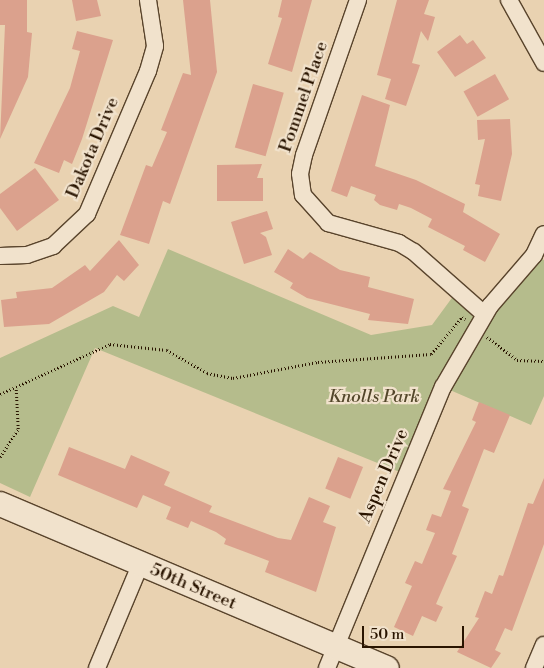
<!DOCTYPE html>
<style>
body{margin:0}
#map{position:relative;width:544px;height:668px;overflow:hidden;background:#e9d2b1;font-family:"Libre Bodoni",serif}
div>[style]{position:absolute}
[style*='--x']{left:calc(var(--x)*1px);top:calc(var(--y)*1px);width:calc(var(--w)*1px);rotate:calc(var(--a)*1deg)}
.green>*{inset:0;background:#b5bc8c}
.building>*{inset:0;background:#dba18d;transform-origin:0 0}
.path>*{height:2.5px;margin-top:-1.25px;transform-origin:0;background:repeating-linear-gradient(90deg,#291400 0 1px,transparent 0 3.5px)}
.roads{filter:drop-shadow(1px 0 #59442c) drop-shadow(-1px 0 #59442c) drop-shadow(0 1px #59442c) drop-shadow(0 -1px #59442c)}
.minor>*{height:16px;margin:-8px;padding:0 8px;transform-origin:8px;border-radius:8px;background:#f1e2cc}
.secondary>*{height:24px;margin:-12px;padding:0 12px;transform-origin:12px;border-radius:12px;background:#f1e2cc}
span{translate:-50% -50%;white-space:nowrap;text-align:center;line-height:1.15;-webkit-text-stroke:4.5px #f1e2cc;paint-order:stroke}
.street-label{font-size:18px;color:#291400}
.park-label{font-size:18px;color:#53462a;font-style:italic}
.scale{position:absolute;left:362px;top:626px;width:102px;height:22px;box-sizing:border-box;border:2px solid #291400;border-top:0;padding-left:6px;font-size:15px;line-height:18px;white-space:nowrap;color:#291400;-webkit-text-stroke:4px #f1e2cc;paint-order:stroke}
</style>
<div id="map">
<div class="green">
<div style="clip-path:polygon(168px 249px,371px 335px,432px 325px,457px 291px,484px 314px,534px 255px,544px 260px,544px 396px,531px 425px,443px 387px,407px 475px,95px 348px,30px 497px,0 483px,0 358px,113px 306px,139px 317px)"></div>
</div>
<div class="building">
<div style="clip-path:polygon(0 0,27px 0,27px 32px,32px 33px,28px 77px,0 139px,5px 25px,0 25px)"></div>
<div style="clip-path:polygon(72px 0,97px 0,101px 16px,76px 21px)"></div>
<div style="clip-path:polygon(183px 0,210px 0,217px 72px,170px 204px,163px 201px,149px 244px,120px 235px,146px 165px,152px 167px,167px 132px,161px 130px,183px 73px,191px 75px)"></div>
<div style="clip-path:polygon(282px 0,312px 0,292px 72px,268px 64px,282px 18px,278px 17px)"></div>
<div style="clip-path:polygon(397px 0,429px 0,424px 14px,435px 17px,428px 41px,421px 31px,412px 63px,420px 65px,406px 106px,385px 99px,391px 79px,377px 75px)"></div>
<div style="clip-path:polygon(77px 31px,113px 40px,82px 139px,72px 164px,64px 160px,59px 173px,34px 163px,70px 88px,80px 51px,72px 49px)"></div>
<div style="clip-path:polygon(460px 35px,467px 44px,473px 40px,486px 58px,455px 77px,437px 52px)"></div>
<div style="left:495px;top:74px;width:29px;height:36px;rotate:61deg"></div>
<div style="left:253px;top:84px;width:32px;height:66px;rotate:16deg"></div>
<div style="clip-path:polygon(362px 95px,390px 105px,375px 166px,416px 180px,465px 204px,463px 212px,500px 234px,485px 262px,463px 250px,465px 246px,428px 227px,432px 219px,411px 208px,399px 204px,397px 210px,380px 205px,374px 200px,376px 195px,351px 186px,347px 197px,331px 191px)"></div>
<div style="clip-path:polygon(510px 119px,512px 154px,501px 201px,478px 196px,480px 185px,475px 184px,485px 139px,478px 140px,477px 120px)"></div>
<div style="clip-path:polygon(262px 164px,257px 178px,263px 178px,263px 201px,217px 201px,217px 165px)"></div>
<div style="clip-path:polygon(35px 168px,59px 200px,17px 231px,0 208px,0 194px)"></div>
<div style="clip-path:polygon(267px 211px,273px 229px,260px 233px,266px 237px,272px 255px,244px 264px,231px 222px)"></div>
<div style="clip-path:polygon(119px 240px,139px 265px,124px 281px,117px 275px,104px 292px,49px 324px,4px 327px,1px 300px,17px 298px,16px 292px,52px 288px,85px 265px,90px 271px)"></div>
<div style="clip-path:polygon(288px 249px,303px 259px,310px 252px,340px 270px,370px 277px,368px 287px,414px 299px,408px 324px,368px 320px,370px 314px,307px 298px,290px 288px,293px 283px,274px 272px)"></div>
<div style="clip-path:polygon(479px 402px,510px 415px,494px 453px,484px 449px,462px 506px,469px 509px,452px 554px,457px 556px,436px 604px,443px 607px,436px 622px,422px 616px,413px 636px,394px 627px,412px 586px,405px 583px,415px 561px,422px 564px,435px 533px,426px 530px,432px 514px,441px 517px,451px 491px,443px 489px,476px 422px,472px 420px)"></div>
<div style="clip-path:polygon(69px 447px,125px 469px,131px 455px,170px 472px,164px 485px,212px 506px,209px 512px,278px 538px,291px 540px,309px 497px,330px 506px,323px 522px,336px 527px,316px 592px,265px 572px,269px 561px,224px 544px,226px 539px,216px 532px,191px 521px,188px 528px,166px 519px,171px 507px,143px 495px,137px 508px,58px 475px)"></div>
<div style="left:338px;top:457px;width:27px;height:34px;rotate:22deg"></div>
<div style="clip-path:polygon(544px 478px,544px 544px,512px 631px,505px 628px,495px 650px,501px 653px,491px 668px,457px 652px,479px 618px,475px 617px,485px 591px,492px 594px,499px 575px,503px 576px,528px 503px,533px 504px)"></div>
</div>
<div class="path">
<div style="--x:487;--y:337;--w:38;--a:37"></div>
<div style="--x:517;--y:360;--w:27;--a:2"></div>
<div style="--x:0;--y:394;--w:121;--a:-24.4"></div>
<div style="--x:110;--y:344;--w:57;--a:6"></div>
<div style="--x:167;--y:350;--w:46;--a:29.9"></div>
<div style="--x:207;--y:373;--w:26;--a:11"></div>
<div style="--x:233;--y:378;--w:86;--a:-10.7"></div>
<div style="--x:318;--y:362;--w:113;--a:-4"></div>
<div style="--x:431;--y:354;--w:48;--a:-50"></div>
<div style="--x:462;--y:317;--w:4;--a:34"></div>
<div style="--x:0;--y:457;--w:33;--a:-57"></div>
<div style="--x:18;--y:429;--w:40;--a:-92.9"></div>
</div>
<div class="roads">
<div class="minor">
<div style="--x:358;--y:0;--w:164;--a:109.2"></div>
<div style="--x:304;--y:155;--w:19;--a:102"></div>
<div style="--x:300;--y:174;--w:21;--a:82"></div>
<div style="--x:303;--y:195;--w:38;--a:48"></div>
<div style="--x:328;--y:223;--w:74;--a:15.7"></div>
<div style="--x:399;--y:243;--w:17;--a:31"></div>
<div style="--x:414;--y:252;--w:94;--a:41.5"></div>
<div style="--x:509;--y:0;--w:72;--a:60.9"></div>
<div style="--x:0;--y:256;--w:27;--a:-2"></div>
<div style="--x:27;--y:255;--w:28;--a:-19"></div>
<div style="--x:53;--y:246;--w:47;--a:-43.3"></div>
<div style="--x:87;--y:214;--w:155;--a:-66.9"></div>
<div style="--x:148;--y:71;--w:26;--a:-74"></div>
<div style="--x:155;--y:46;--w:47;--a:-98.7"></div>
<div style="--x:97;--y:668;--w:112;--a:-67.3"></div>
<div style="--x:327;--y:668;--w:304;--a:-67.6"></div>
<div style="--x:443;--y:387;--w:94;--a:-59.9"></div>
<div style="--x:490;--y:306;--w:67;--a:-49.2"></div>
<div style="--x:534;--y:255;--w:23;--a:-65"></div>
<div style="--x:534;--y:668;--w:25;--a:-67"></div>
</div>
<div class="secondary">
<div style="--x:0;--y:504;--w:420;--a:23"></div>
</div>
</div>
<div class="street-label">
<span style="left:304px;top:97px;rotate:-71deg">Pommel Place</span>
<span style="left:93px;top:148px;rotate:-67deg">Dakota Drive</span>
<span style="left:384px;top:476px;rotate:-67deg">Aspen Drive</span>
<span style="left:193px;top:587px;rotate:23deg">50th Street</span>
</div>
<div class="park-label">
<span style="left:374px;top:397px">Knolls Park</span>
</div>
<div class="scale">50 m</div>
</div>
